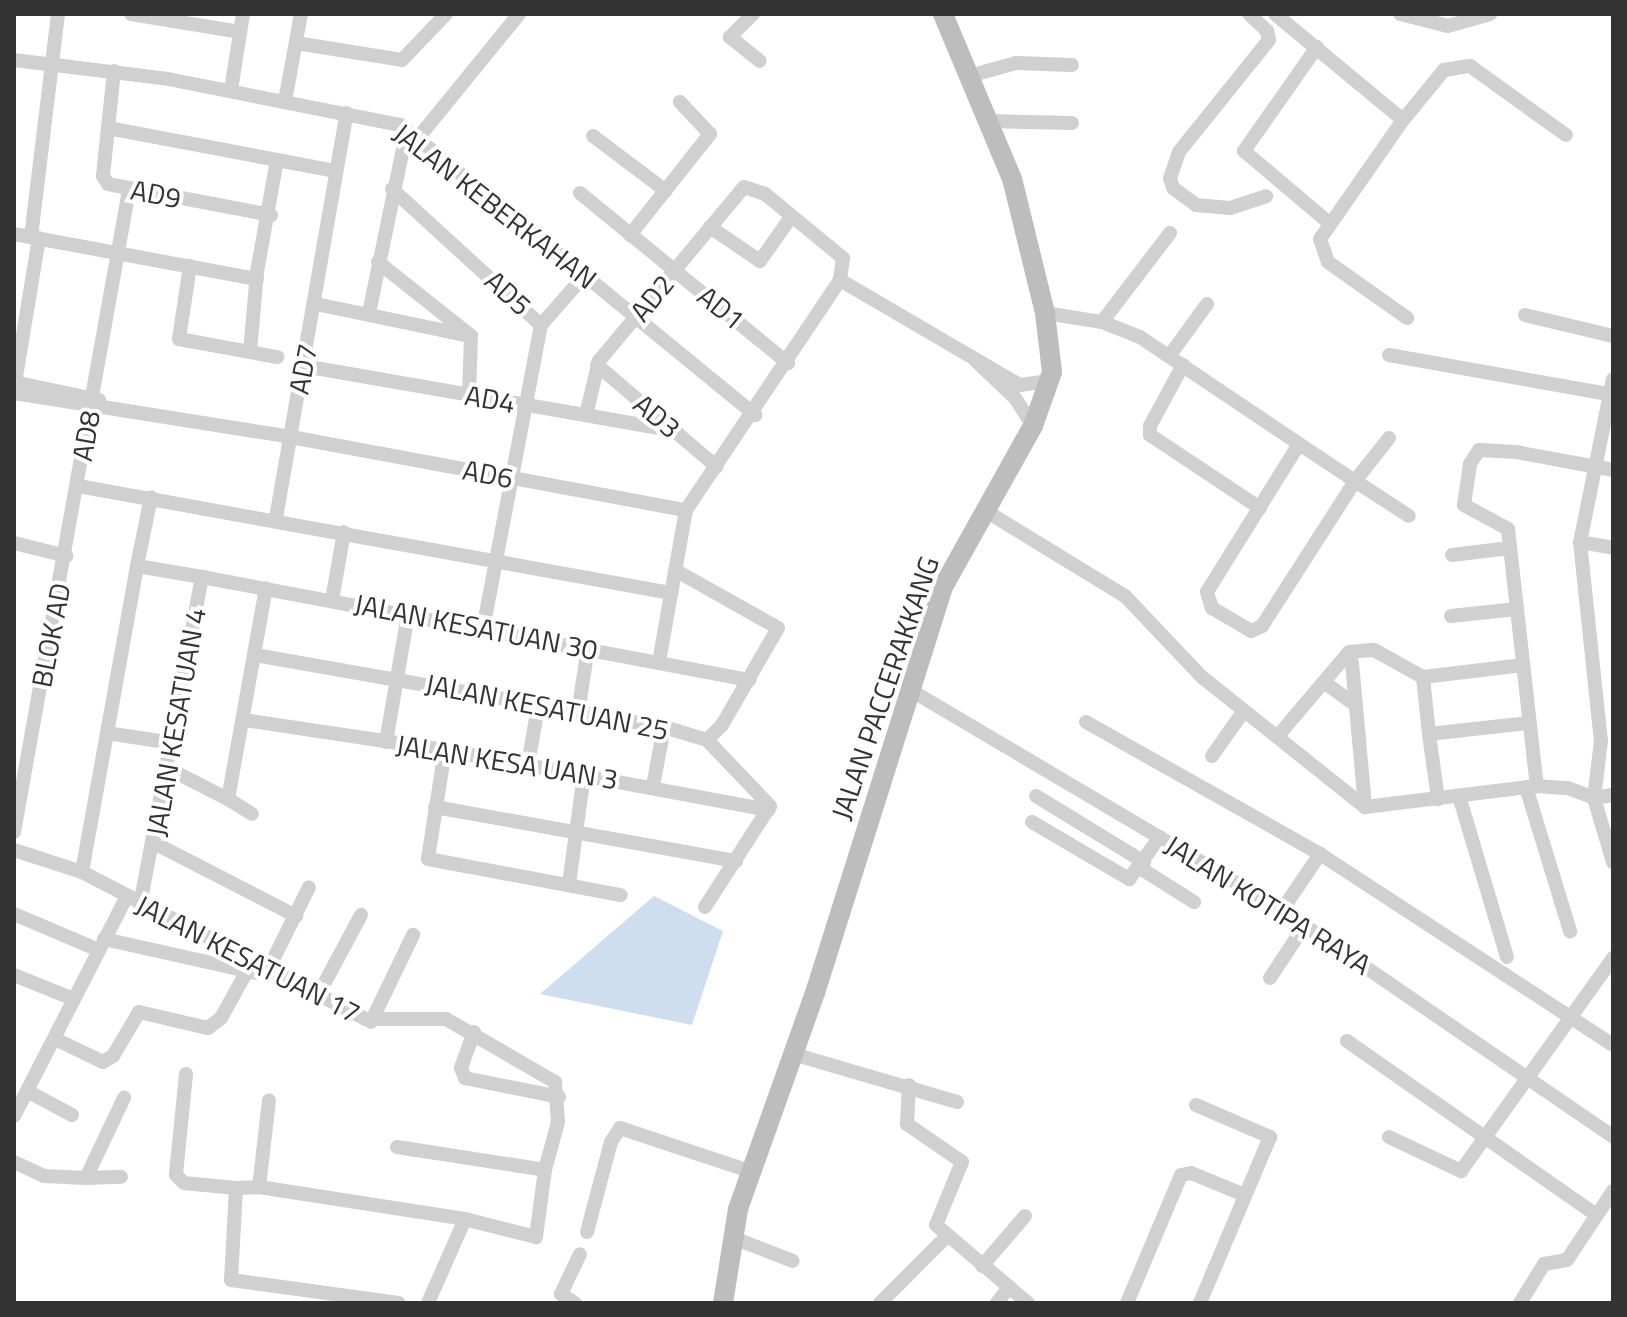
<!DOCTYPE html>
<style>
body{margin:0}
#map{position:relative;width:1627px;height:1317px;overflow:hidden;background:#fff;font-family:"Titillium Web",sans-serif}
div>[style]{position:absolute}
[style*='--x']{left:calc(var(--x)*1px);top:calc(var(--y)*1px);width:calc(var(--w)*1px);rotate:calc(var(--a)*1deg)}
.water>*{inset:0;background:#cedeee}
.minor>*{height:14px;margin:-7px;padding:0 7px;transform-origin:7px;border-radius:7px;background:#d0d0d0}
.secondary>*{height:20px;margin:-10px;padding:0 10px;transform-origin:10px;border-radius:10px;background:#bdbdbd}
span{translate:-50% -50%;white-space:nowrap;text-align:center;line-height:1.15;-webkit-text-stroke:8px #fff;paint-order:stroke}
.street-label{font-size:28px;color:#333}
.frame{position:absolute;inset:0;border:16px solid #333;pointer-events:none}
</style>
<div id="map">
<div class="water">
<div style="clip-path:polygon(654px 896px,723px 931px,692px 1025px,540px 994px)"></div>
</div>
<div class="minor">
<div style="--x:131;--y:14;--w:110;--a:9.4"></div>
<div style="--x:753;--y:14;--w:33;--a:135"></div>
<div style="--x:730;--y:37;--w:38;--a:39"></div>
<div style="--x:1249;--y:14;--w:25;--a:43"></div>
<div style="--x:1267;--y:31;--w:9;--a:77"></div>
<div style="--x:1269;--y:40;--w:144;--a:128.8"></div>
<div style="--x:1179;--y:152;--w:28;--a:109"></div>
<div style="--x:1170;--y:178;--w:10;--a:73"></div>
<div style="--x:1173;--y:188;--w:29;--a:36"></div>
<div style="--x:1196;--y:205;--w:34;--a:5"></div>
<div style="--x:1230;--y:208;--w:38;--a:-18"></div>
<div style="--x:1275;--y:14;--w:166;--a:39.6"></div>
<div style="--x:1403;--y:120;--w:65;--a:-50.6"></div>
<div style="--x:1444;--y:70;--w:26;--a:-9"></div>
<div style="--x:1470;--y:66;--w:118;--a:35.7"></div>
<div style="--x:1400;--y:14;--w:49;--a:14"></div>
<div style="--x:1448;--y:26;--w:44;--a:-15.9"></div>
<div style="--x:296;--y:43;--w:107;--a:9.1"></div>
<div style="--x:402;--y:60;--w:64;--a:-46.3"></div>
<div style="--x:1317;--y:47;--w:127;--a:125.1"></div>
<div style="--x:1244;--y:151;--w:110;--a:40.2"></div>
<div style="--x:14;--y:60;--w:155;--a:7"></div>
<div style="--x:168;--y:79;--w:237;--a:11.2"></div>
<div style="--x:401;--y:125;--w:458;--a:39.3"></div>
<div style="--x:114;--y:71;--w:106;--a:96"></div>
<div style="--x:103;--y:176;--w:9;--a:58"></div>
<div style="--x:108;--y:184;--w:166;--a:10.8"></div>
<div style="--x:969;--y:76;--w:49;--a:-15.5"></div>
<div style="--x:1016;--y:63;--w:56;--a:2"></div>
<div style="--x:231;--y:90;--w:77;--a:-81"></div>
<div style="--x:285;--y:101;--w:88;--a:-79.6"></div>
<div style="--x:1403;--y:120;--w:145;--a:124.9"></div>
<div style="--x:1320;--y:239;--w:24;--a:71"></div>
<div style="--x:1328;--y:262;--w:97;--a:35.3"></div>
<div style="--x:988;--y:121;--w:84;--a:1.4"></div>
<div style="--x:108;--y:128;--w:172;--a:10.7"></div>
<div style="--x:593;--y:136;--w:91;--a:37"></div>
<div style="--x:418;--y:138;--w:160;--a:-50.8"></div>
<div style="--x:392;--y:189;--w:202;--a:42.4"></div>
<div style="--x:541;--y:325;--w:309;--a:100.8"></div>
<div style="--x:580;--y:193;--w:269;--a:39.3"></div>
<div style="--x:710;--y:227;--w:60;--a:34.2"></div>
<div style="--x:760;--y:261;--w:54;--a:-54.8"></div>
<div style="--x:14;--y:234;--w:247;--a:10.5"></div>
<div style="--x:630;--y:235;--w:129;--a:-51.6"></div>
<div style="--x:710;--y:134;--w:44;--a:-133.2"></div>
<div style="--x:31;--y:237;--w:225;--a:-83.1"></div>
<div style="--x:378;--y:262;--w:119;--a:38.5"></div>
<div style="--x:190;--y:266;--w:74;--a:98.6"></div>
<div style="--x:179;--y:339;--w:100;--a:10.4"></div>
<div style="--x:840;--y:280;--w:208;--a:30.3"></div>
<div style="--x:1020;--y:385;--w:30;--a:-8"></div>
<div style="--x:316;--y:304;--w:158;--a:11.7"></div>
<div style="--x:471;--y:336;--w:59;--a:91.9"></div>
<div style="--x:369;--y:313;--w:188;--a:-78.3"></div>
<div style="--x:1045;--y:313;--w:58;--a:9"></div>
<div style="--x:1102;--y:322;--w:41;--a:21.5"></div>
<div style="--x:1140;--y:337;--w:192;--a:33.9"></div>
<div style="--x:1299;--y:444;--w:174;--a:121.9"></div>
<div style="--x:1207;--y:592;--w:17;--a:73"></div>
<div style="--x:1212;--y:608;--w:45;--a:30.5"></div>
<div style="--x:1251;--y:631;--w:12;--a:-24"></div>
<div style="--x:1262;--y:626;--w:172;--a:-57.3"></div>
<div style="--x:1355;--y:481;--w:67;--a:-146.5"></div>
<div style="--x:1525;--y:315;--w:90;--a:13.4"></div>
<div style="--x:1102;--y:322;--w:112;--a:-52.6"></div>
<div style="--x:541;--y:325;--w:65;--a:-48.7"></div>
<div style="--x:250;--y:352;--w:80;--a:-85"></div>
<div style="--x:257;--y:272;--w:114;--a:-79.9"></div>
<div style="--x:277;--y:160;--w:60;--a:10.6"></div>
<div style="--x:1170;--y:355;--w:63;--a:-54"></div>
<div style="--x:1389;--y:355;--w:228;--a:10.1"></div>
<div style="--x:976;--y:361;--w:54;--a:43.5"></div>
<div style="--x:1015;--y:398;--w:33;--a:57"></div>
<div style="--x:597;--y:365;--w:157;--a:40.4"></div>
<div style="--x:1183;--y:365;--w:69;--a:118.4"></div>
<div style="--x:1150;--y:426;--w:9;--a:90"></div>
<div style="--x:1150;--y:435;--w:132;--a:33.6"></div>
<div style="--x:304;--y:366;--w:378;--a:9.9"></div>
<div style="--x:1613;--y:379;--w:166;--a:101.4"></div>
<div style="--x:1580;--y:542;--w:200;--a:84"></div>
<div style="--x:1601;--y:741;--w:57;--a:97"></div>
<div style="--x:1594;--y:798;--w:67;--a:73.5"></div>
<div style="--x:14;--y:382;--w:87;--a:12"></div>
<div style="--x:14;--y:389;--w:153;--a:-80.6"></div>
<div style="--x:14;--y:393;--w:280;--a:9"></div>
<div style="--x:291;--y:437;--w:402;--a:10.5"></div>
<div style="--x:586;--y:415;--w:56;--a:-76.5"></div>
<div style="--x:599;--y:361;--w:226;--a:-50.2"></div>
<div style="--x:744;--y:187;--w:22;--a:18"></div>
<div style="--x:765;--y:194;--w:101;--a:39.4"></div>
<div style="--x:843;--y:258;--w:22;--a:98"></div>
<div style="--x:840;--y:280;--w:277;--a:123.8"></div>
<div style="--x:686;--y:510;--w:153;--a:100.1"></div>
<div style="--x:1389;--y:438;--w:55;--a:128.3"></div>
<div style="--x:1355;--y:481;--w:64;--a:32.9"></div>
<div style="--x:1613;--y:470;--w:99;--a:-169.5"></div>
<div style="--x:1516;--y:452;--w:37;--a:-177"></div>
<div style="--x:1479;--y:450;--w:17;--a:123"></div>
<div style="--x:1470;--y:464;--w:41;--a:98.3"></div>
<div style="--x:1464;--y:505;--w:50;--a:28.6"></div>
<div style="--x:1508;--y:529;--w:259;--a:83.6"></div>
<div style="--x:1537;--y:786;--w:31;--a:4"></div>
<div style="--x:1568;--y:788;--w:28;--a:21"></div>
<div style="--x:1594;--y:798;--w:19;--a:-9"></div>
<div style="--x:78;--y:486;--w:603;--a:10.23"></div>
<div style="--x:984;--y:510;--w:165;--a:31.4"></div>
<div style="--x:1125;--y:596;--w:112;--a:46.5"></div>
<div style="--x:1202;--y:677;--w:208;--a:38.6"></div>
<div style="--x:1365;--y:807;--w:173;--a:-7"></div>
<div style="--x:276;--y:518;--w:411;--a:-80.1"></div>
<div style="--x:1580;--y:542;--w:34;--a:10"></div>
<div style="--x:14;--y:543;--w:54;--a:14"></div>
<div style="--x:1452;--y:555;--w:58;--a:-6.9"></div>
<div style="--x:675;--y:570;--w:118;--a:29.4"></div>
<div style="--x:778;--y:628;--w:112;--a:120"></div>
<div style="--x:722;--y:725;--w:21;--a:135"></div>
<div style="--x:202;--y:577;--w:557;--a:10.66"></div>
<div style="--x:332;--y:600;--w:69;--a:-80"></div>
<div style="--x:1451;--y:616;--w:66;--a:-6.1"></div>
<div style="--x:255;--y:655;--w:415;--a:10"></div>
<div style="--x:664;--y:727;--w:45;--a:16.8"></div>
<div style="--x:1352;--y:663;--w:145;--a:84.8"></div>
<div style="--x:1423;--y:677;--w:57;--a:84"></div>
<div style="--x:1429;--y:734;--w:101;--a:-6.3"></div>
<div style="--x:1328;--y:685;--w:32;--a:36"></div>
<div style="--x:912;--y:691;--w:430;--a:30.6"></div>
<div style="--x:1282;--y:910;--w:401;--a:34.4"></div>
<div style="--x:578;--y:713;--w:66;--a:-81.3"></div>
<div style="--x:244;--y:720;--w:203;--a:8.5"></div>
<div style="--x:445;--y:750;--w:329;--a:10.5"></div>
<div style="--x:1086;--y:722;--w:269;--a:29.4"></div>
<div style="--x:1320;--y:854;--w:348;--a:33.1"></div>
<div style="--x:107;--y:733;--w:66;--a:8.7"></div>
<div style="--x:1429;--y:734;--w:66;--a:82.1"></div>
<div style="--x:1277;--y:737;--w:111;--a:-49.7"></div>
<div style="--x:1349;--y:652;--w:25;--a:-5"></div>
<div style="--x:1374;--y:650;--w:56;--a:28.9"></div>
<div style="--x:1423;--y:677;--w:101;--a:-6.8"></div>
<div style="--x:386;--y:742;--w:129;--a:-80.2"></div>
<div style="--x:445;--y:750;--w:110;--a:98.9"></div>
<div style="--x:428;--y:859;--w:196;--a:10.6"></div>
<div style="--x:1212;--y:756;--w:54;--a:-54.8"></div>
<div style="--x:528;--y:764;--w:58;--a:-80"></div>
<div style="--x:169;--y:769;--w:66;--a:27"></div>
<div style="--x:228;--y:799;--w:214;--a:-79.8"></div>
<div style="--x:653;--y:786;--w:60;--a:-79.4"></div>
<div style="--x:1526;--y:787;--w:151;--a:73"></div>
<div style="--x:1036;--y:796;--w:127;--a:31.4"></div>
<div style="--x:1459;--y:796;--w:168;--a:73.4"></div>
<div style="--x:228;--y:799;--w:28;--a:32"></div>
<div style="--x:435;--y:807;--w:306;--a:10.2"></div>
<div style="--x:1032;--y:822;--w:113;--a:30.4"></div>
<div style="--x:1129;--y:879;--w:52;--a:-53.6"></div>
<div style="--x:14;--y:832;--w:652;--a:-79.84"></div>
<div style="--x:154;--y:843;--w:160;--a:27.2"></div>
<div style="--x:14;--y:850;--w:71;--a:17.9"></div>
<div style="--x:82;--y:872;--w:319;--a:27.4"></div>
<div style="--x:365;--y:1019;--w:81;--a:0"></div>
<div style="--x:446;--y:1019;--w:126;--a:30"></div>
<div style="--x:555;--y:1082;--w:40;--a:85.7"></div>
<div style="--x:558;--y:1122;--w:50;--a:105.2"></div>
<div style="--x:545;--y:1170;--w:68;--a:97.7"></div>
<div style="--x:536;--y:1237;--w:73;--a:-165.8"></div>
<div style="--x:465;--y:1219;--w:92;--a:113.8"></div>
<div style="--x:1140;--y:868;--w:64;--a:32.2"></div>
<div style="--x:82;--y:872;--w:311;--a:-79.8"></div>
<div style="--x:569;--y:884;--w:110;--a:-82.2"></div>
<div style="--x:140;--y:905;--w:334;--a:-79.3"></div>
<div style="--x:202;--y:577;--w:66;--a:-170.4"></div>
<div style="--x:137;--y:566;--w:70;--a:-78.5"></div>
<div style="--x:705;--y:907;--w:120;--a:-57.2"></div>
<div style="--x:770;--y:806;--w:91;--a:-133.7"></div>
<div style="--x:1282;--y:910;--w:68;--a:-55.8"></div>
<div style="--x:14;--y:914;--w:92;--a:23"></div>
<div style="--x:104;--y:939;--w:156;--a:12.6"></div>
<div style="--x:269;--y:968;--w:90;--a:-63.7"></div>
<div style="--x:14;--y:975;--w:64;--a:22.1"></div>
<div style="--x:1270;--y:978;--w:64;--a:-56.6"></div>
<div style="--x:318;--y:995;--w:91;--a:-61.7"></div>
<div style="--x:371;--y:1022;--w:97;--a:-64.2"></div>
<div style="--x:474;--y:1032;--w:38;--a:110"></div>
<div style="--x:461;--y:1068;--w:11;--a:68"></div>
<div style="--x:465;--y:1078;--w:96;--a:11.4"></div>
<div style="--x:55;--y:1039;--w:53;--a:25.6"></div>
<div style="--x:103;--y:1062;--w:12;--a:-31"></div>
<div style="--x:113;--y:1056;--w:51;--a:-59.4"></div>
<div style="--x:139;--y:1012;--w:71;--a:13.1"></div>
<div style="--x:208;--y:1028;--w:16;--a:-38"></div>
<div style="--x:221;--y:1018;--w:54;--a:-61"></div>
<div style="--x:1347;--y:1041;--w:304;--a:34.9"></div>
<div style="--x:793;--y:1054;--w:171;--a:16.3"></div>
<div style="--x:186;--y:1074;--w:101;--a:95.7"></div>
<div style="--x:176;--y:1175;--w:11;--a:45"></div>
<div style="--x:184;--y:1183;--w:52;--a:5.5"></div>
<div style="--x:236;--y:1188;--w:92;--a:93.1"></div>
<div style="--x:231;--y:1280;--w:169;--a:7.8"></div>
<div style="--x:909;--y:1085;--w:39;--a:93"></div>
<div style="--x:907;--y:1124;--w:67;--a:34.6"></div>
<div style="--x:962;--y:1162;--w:68;--a:112.4"></div>
<div style="--x:936;--y:1225;--w:121;--a:40.3"></div>
<div style="--x:27;--y:1091;--w:51;--a:28.1"></div>
<div style="--x:1196;--y:1105;--w:81;--a:23.4"></div>
<div style="--x:1270;--y:1137;--w:180;--a:112.9"></div>
<div style="--x:14;--y:1116;--w:245;--a:-62.8"></div>
<div style="--x:1389;--y:1137;--w:80;--a:25.3"></div>
<div style="--x:1461;--y:1171;--w:262;--a:-54.5"></div>
<div style="--x:397;--y:1147;--w:150;--a:8.8"></div>
<div style="--x:14;--y:1162;--w:33;--a:25"></div>
<div style="--x:44;--y:1176;--w:42;--a:2.7"></div>
<div style="--x:86;--y:1178;--w:89;--a:-64.6"></div>
<div style="--x:86;--y:1178;--w:35;--a:-2"></div>
<div style="--x:259;--y:1187;--w:208;--a:8.8"></div>
<div style="--x:236;--y:1188;--w:23;--a:-2"></div>
<div style="--x:259;--y:1187;--w:87;--a:-83.4"></div>
<div style="--x:587;--y:1232;--w:93;--a:-75.1"></div>
<div style="--x:611;--y:1142;--w:17;--a:-57"></div>
<div style="--x:620;--y:1128;--w:136;--a:18.4"></div>
<div style="--x:731;--y:1237;--w:66;--a:21.2"></div>
<div style="--x:982;--y:1266;--w:66;--a:-49.3"></div>
<div style="--x:575;--y:1303;--w:17;--a:-147"></div>
<div style="--x:561;--y:1294;--w:44;--a:-64.6"></div>
<div style="--x:880;--y:1303;--w:93;--a:-45"></div>
<div style="--x:997;--y:1303;--w:20;--a:-53"></div>
<div style="--x:1127;--y:1303;--w:139;--a:-67.1"></div>
<div style="--x:1181;--y:1175;--w:10;--a:-11"></div>
<div style="--x:1191;--y:1173;--w:58;--a:22.2"></div>
<div style="--x:1520;--y:1303;--w:46;--a:-58.4"></div>
<div style="--x:1544;--y:1264;--w:23;--a:-10"></div>
<div style="--x:1567;--y:1260;--w:83;--a:-56.3"></div>
</div>
<div class="secondary">
<div style="--x:723;--y:1303;--w:95;--a:-80.9"></div>
<div style="--x:738;--y:1209;--w:229;--a:-70.4"></div>
<div style="--x:815;--y:993;--w:428;--a:-72.5"></div>
<div style="--x:944;--y:585;--w:182;--a:-60.8"></div>
<div style="--x:1033;--y:426;--w:57;--a:-70.6"></div>
<div style="--x:1052;--y:372;--w:59;--a:-96.8"></div>
<div style="--x:1045;--y:313;--w:138;--a:-103.8"></div>
<div style="--x:1012;--y:179;--w:179;--a:-112.7"></div>
</div>
<div class="street-label">
<span style="left:156px;top:194px;rotate:11deg">AD9</span>
<span style="left:495px;top:206px;rotate:38deg">JALAN KEBERKAHAN</span>
<span style="left:508px;top:293px;rotate:42deg">AD5</span>
<span style="left:652px;top:298px;rotate:-51deg">AD2</span>
<span style="left:721px;top:308px;rotate:39deg">AD1</span>
<span style="left:303px;top:369px;rotate:-79deg">AD7</span>
<span style="left:490px;top:399px;rotate:10deg">AD4</span>
<span style="left:657px;top:416px;rotate:40deg">AD3</span>
<span style="left:86px;top:436px;rotate:-80deg">AD8</span>
<span style="left:488px;top:474px;rotate:11deg">AD6</span>
<span style="left:476px;top:627px;rotate:11deg">JALAN KESATUAN 30</span>
<span style="left:51px;top:635px;rotate:-79deg">BLOK AD</span>
<span style="left:885px;top:688px;rotate:-71deg">JALAN PACCERAKKANG</span>
<span style="left:547px;top:707px;rotate:11deg">JALAN KESATUAN 25</span>
<span style="left:176px;top:722px;rotate:-80deg">JALAN KESATUAN 4</span>
<span style="left:507px;top:762px;rotate:9deg">JALAN KESA UAN 3</span>
<span style="left:1268px;top:905px;rotate:32deg">JALAN KOTIPA RAYA</span>
<span style="left:248px;top:959px;rotate:27deg">JALAN KESATUAN 17</span>
</div>
<div class="frame"></div>
</div>
